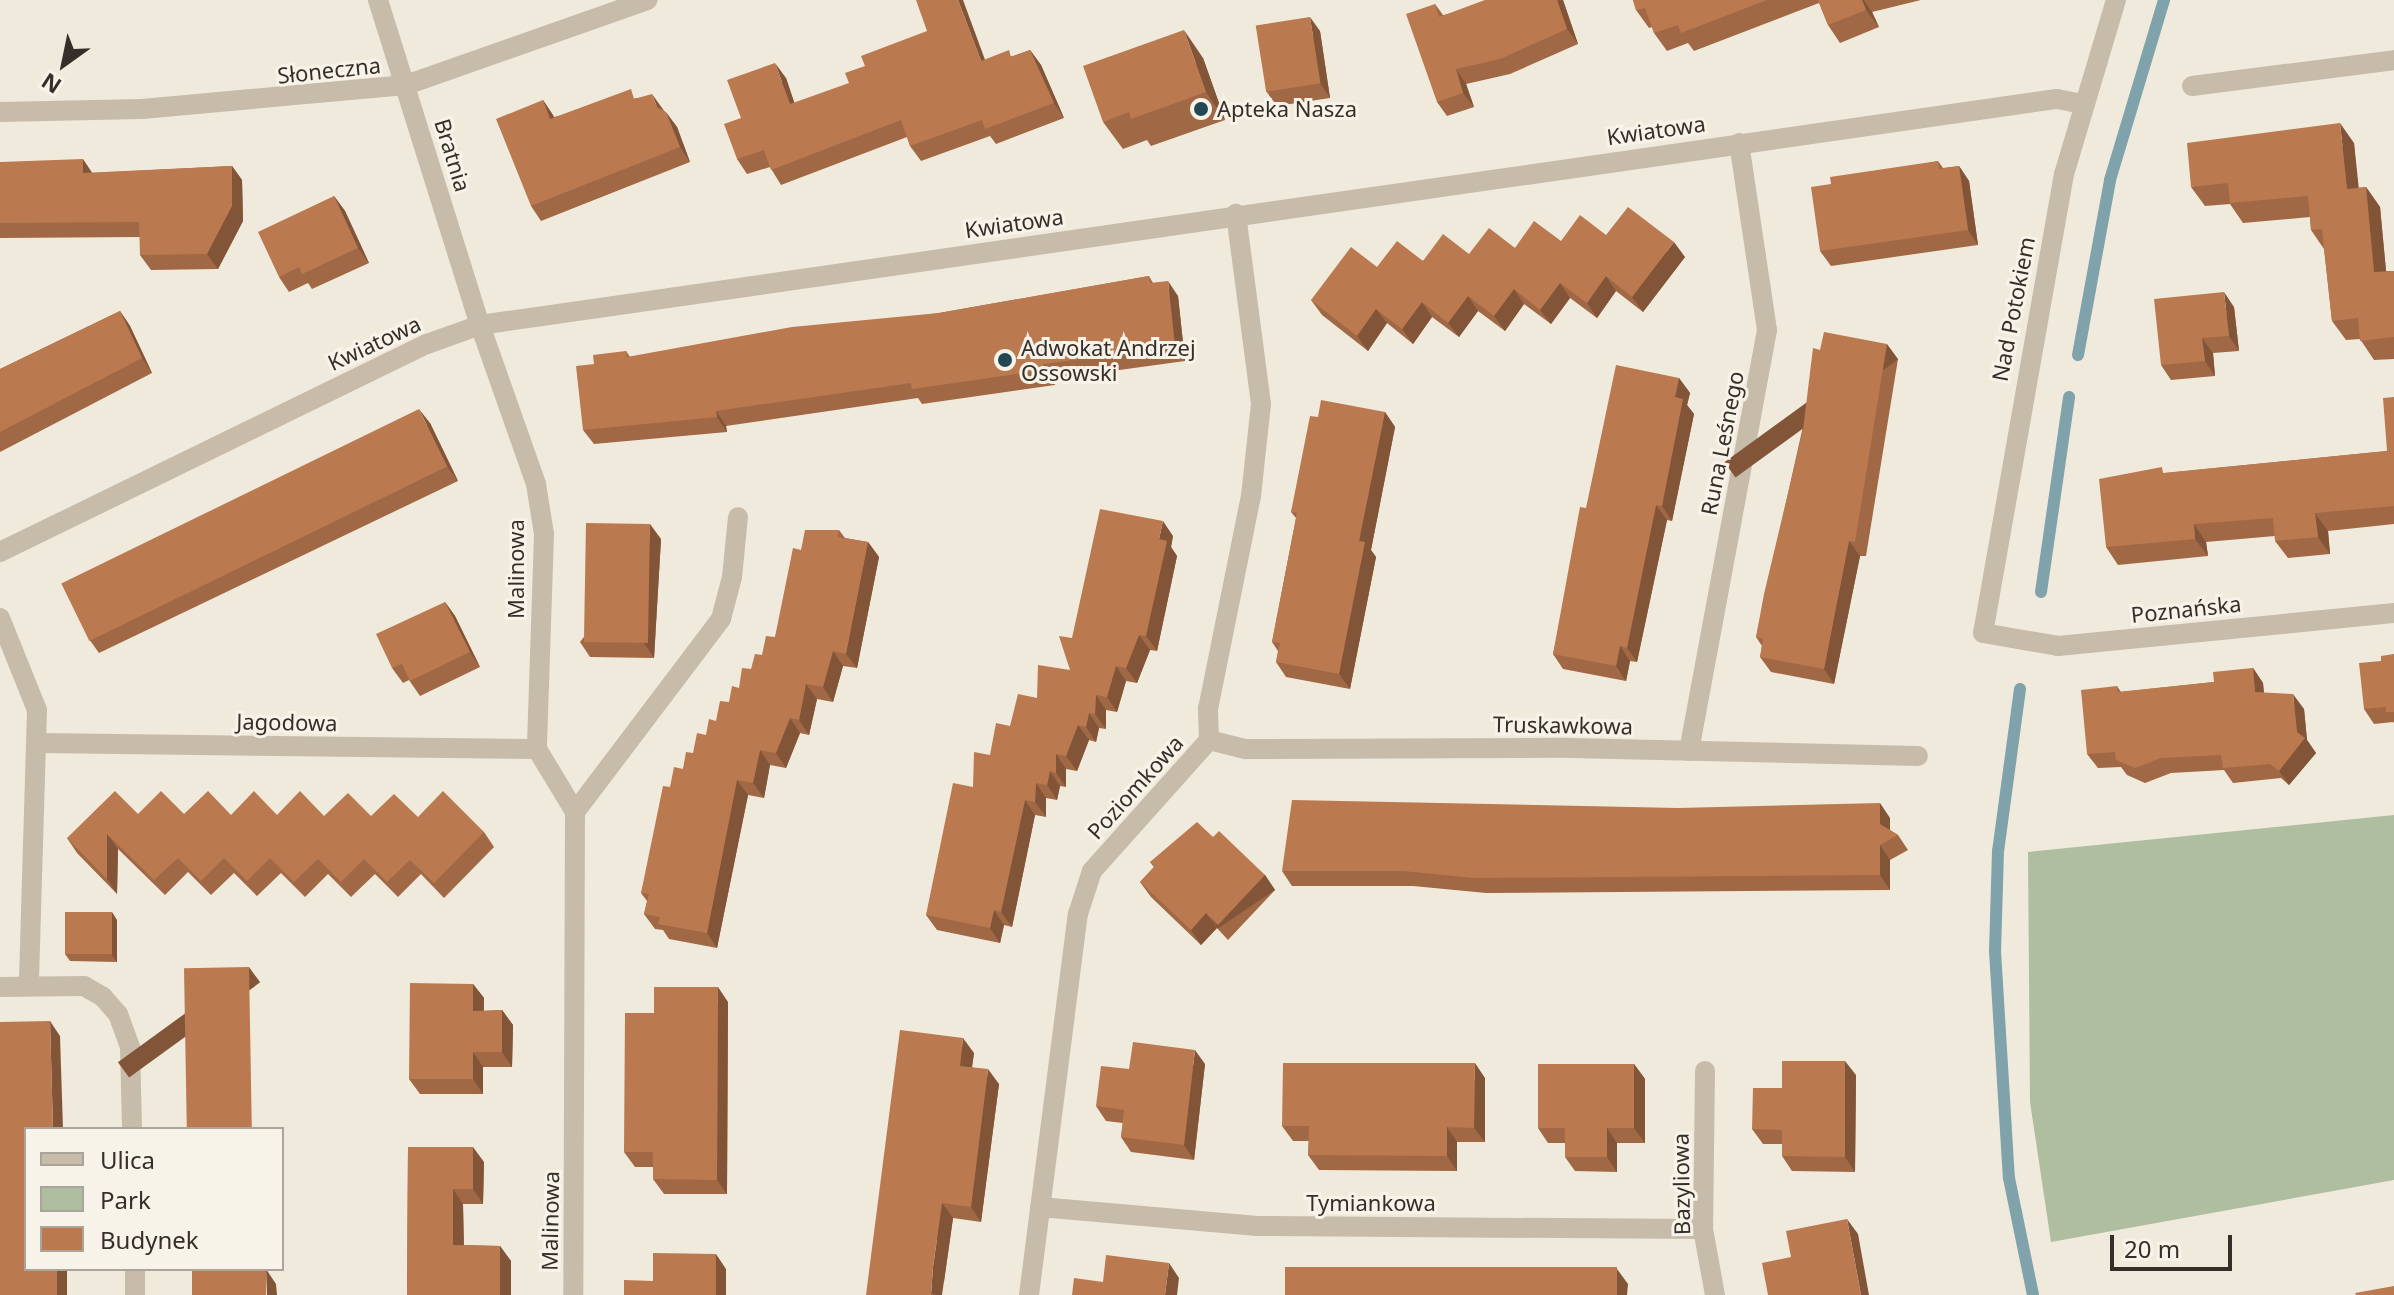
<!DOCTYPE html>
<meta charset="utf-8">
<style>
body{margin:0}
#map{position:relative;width:2394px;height:1295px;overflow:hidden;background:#f0eadd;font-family:"Noto Sans",sans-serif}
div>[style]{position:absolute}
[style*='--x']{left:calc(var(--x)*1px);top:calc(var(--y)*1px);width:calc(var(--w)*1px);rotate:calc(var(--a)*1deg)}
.green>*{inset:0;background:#afbe9f}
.stream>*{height:12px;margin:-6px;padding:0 6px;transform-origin:6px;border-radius:6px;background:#7fa2ab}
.minor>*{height:20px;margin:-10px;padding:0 10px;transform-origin:10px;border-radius:10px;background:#c7bcaa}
.wall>*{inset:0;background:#a16845}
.shaded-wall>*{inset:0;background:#835538;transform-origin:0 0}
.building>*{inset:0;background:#bb7950;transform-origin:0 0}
.dots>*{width:22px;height:22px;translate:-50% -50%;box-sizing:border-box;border:4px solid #f8f3e9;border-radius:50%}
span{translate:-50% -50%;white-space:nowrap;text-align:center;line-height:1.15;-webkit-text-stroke:6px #f8f3e9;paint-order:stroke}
.street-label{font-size:22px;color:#352f29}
.poi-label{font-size:22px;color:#352f29}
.left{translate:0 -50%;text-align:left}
.legend{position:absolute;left:24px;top:1127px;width:260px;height:144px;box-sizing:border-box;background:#f8f3e9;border:2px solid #aaa59c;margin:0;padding:10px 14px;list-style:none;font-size:24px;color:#352f29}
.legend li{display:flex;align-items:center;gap:16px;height:40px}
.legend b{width:40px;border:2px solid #aaa59c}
.north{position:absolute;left:24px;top:24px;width:80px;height:80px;-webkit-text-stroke:6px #f8f3e9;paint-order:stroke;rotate:213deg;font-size:22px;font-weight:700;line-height:32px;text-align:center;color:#352f29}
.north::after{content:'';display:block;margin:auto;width:28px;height:36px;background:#352f29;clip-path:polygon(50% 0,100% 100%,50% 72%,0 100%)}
.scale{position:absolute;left:2110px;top:1235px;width:122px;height:36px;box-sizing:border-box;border:4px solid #352f29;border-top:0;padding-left:10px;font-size:24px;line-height:28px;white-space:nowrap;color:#352f29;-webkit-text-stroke:6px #f8f3e9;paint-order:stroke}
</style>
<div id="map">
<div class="green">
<div style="clip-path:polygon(2394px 815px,2394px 1180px,2051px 1242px,2030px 1102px,2028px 852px)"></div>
</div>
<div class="stream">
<div style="--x:2078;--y:355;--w:178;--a:-79.6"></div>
<div style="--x:2110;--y:180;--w:188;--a:-73.3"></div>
<div style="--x:2041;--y:592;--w:197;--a:-81.8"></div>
<div style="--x:2020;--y:689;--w:163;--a:97.7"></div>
<div style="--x:1998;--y:851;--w:100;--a:91.7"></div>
<div style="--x:1995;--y:951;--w:227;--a:86.5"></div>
<div style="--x:2009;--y:1178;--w:119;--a:78.4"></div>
</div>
<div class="minor">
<div style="--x:378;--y:0;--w:341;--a:72.6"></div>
<div style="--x:480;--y:325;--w:169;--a:70.6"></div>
<div style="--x:536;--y:484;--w:51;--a:80.9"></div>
<div style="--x:544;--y:534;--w:215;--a:91.9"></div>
<div style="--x:537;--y:749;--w:74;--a:58.9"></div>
<div style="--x:575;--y:812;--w:483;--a:90.2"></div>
<div style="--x:2116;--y:0;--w:182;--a:106.6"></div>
<div style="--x:2064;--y:174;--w:466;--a:100"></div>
<div style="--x:1983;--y:633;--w:76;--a:9.8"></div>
<div style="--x:2058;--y:646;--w:338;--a:-5.6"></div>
<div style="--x:2192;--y:86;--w:204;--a:-7.3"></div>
<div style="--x:0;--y:112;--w:142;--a:-1.2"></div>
<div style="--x:142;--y:109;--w:265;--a:-5.2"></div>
<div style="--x:406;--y:85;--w:256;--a:-19.4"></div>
<div style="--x:0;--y:552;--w:475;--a:-26"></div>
<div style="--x:427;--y:344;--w:56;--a:-19.7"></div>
<div style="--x:480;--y:325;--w:1593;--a:-8.16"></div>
<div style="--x:2057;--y:99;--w:25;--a:11"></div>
<div style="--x:0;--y:618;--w:99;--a:68.1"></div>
<div style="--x:37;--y:710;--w:276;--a:91.7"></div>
<div style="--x:1209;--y:740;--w:38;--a:14"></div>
<div style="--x:1246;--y:749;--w:323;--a:-0.2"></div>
<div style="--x:1569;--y:748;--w:349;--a:1.3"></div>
<div style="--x:38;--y:743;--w:499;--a:0.7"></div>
<div style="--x:1689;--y:751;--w:428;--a:-79.5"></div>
<div style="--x:1767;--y:330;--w:189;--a:-98.5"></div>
<div style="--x:575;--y:812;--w:242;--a:-52.9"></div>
<div style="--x:721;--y:619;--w:43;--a:-75.3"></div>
<div style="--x:732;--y:577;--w:60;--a:-84.3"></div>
<div style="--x:0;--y:987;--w:84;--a:-0.7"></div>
<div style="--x:84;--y:986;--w:22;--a:30"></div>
<div style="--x:103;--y:997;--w:23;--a:49"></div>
<div style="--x:118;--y:1014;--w:35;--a:70"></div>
<div style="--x:130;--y:1047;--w:82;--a:88.6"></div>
<div style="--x:1705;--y:1071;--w:158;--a:90.7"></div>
<div style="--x:1703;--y:1229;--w:67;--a:79.7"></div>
<div style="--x:1040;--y:1207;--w:218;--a:5"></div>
<div style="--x:1257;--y:1226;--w:446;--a:0.4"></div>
<div style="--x:135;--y:1269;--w:26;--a:90"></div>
<div style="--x:1029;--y:1295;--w:384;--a:-82.7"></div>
<div style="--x:1078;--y:914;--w:45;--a:-72"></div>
<div style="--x:1092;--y:871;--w:176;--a:-48.2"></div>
<div style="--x:1209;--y:740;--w:31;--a:-92"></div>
<div style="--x:1208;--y:709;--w:217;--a:-78.6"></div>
<div style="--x:1251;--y:496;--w:93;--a:-83.8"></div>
<div style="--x:1261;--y:404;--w:192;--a:-97.5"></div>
</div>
<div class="wall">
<div style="clip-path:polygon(1563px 0,1578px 44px,1510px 74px,1466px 84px,1474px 107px,1447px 116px,1437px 102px,1435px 4px,1443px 15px)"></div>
<div style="clip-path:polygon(1633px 0,1921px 0,1872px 12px,1879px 27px,1840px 43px,1828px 25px,1819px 3px,1694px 51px,1688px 43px,1667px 51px,1654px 33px,1652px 27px,1649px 28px,1636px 10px)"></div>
<div style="clip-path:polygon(1320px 31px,1330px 98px,1277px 106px,1266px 91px)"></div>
<div style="clip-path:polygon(1030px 50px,1041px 65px,1064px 118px,996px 144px,990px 136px,921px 161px,910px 146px,907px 137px,781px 185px,770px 167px,747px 174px,737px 159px,741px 118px,786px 78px,794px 103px,1013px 56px)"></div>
<div style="clip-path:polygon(1203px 58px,1225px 120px,1151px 146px,1147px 140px,1123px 149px,1103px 122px)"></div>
<div style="clip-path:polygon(637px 98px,662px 108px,677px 127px,690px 162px,541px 221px,531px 206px,543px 100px,554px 117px)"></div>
<div style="clip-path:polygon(2354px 143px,2358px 188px,2366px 187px,2380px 207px,2386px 271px,2394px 271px,2394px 359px,2374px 360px,2360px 339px,2346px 340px,2332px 321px,2324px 249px,2311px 230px,2310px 217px,2243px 223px,2230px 204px,2205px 206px,2191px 187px)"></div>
<div style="clip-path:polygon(1938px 161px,1943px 168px,1959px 166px,1969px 181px,1978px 245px,1831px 266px,1820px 251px,1831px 184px)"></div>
<div style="clip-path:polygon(0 162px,92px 173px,232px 166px,242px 180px,243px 221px,218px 269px,151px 270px,140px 255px,140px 237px,0 238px)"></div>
<div style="clip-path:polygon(334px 196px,345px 211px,369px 263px,312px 289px,308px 283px,289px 292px,279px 277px)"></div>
<div style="clip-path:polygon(1606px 235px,1685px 257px,1643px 312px,1616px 291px,1597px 318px,1570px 298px,1551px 324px,1524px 304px,1505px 331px,1478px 311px,1459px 337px,1432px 317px,1413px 344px,1387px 323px,1368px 351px,1322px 315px,1311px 300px,1377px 267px)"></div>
<div style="clip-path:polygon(1149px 276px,1153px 283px,1178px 296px,1185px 361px,1054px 379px,1055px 385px,922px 404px,918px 398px,726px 426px,727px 432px,594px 444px,583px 430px,594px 364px,626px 351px,630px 357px,939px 313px)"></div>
<div style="clip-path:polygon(2234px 307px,2239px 351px,2213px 353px,2215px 376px,2171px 380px,2161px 365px)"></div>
<div style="clip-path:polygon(120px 311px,130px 326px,152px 373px,0 452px,0 369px)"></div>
<div style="clip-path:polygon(1820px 350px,1898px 359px,1866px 556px,1860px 556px,1834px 684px,1771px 672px,1760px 657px,1762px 646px,1756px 637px)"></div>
<div style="clip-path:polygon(1679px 378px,1690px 393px,1687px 405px,1694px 414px,1672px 521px,1667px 520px,1637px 662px,1630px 661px,1626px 681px,1563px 669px,1553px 654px,1586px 508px)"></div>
<div style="clip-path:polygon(2394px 397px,2394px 524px,2328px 531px,2330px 554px,2288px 558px,2275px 541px,2275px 536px,2206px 542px,2208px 556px,2118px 565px,2106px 547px,2166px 473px,2387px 451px)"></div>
<div style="clip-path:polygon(1385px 412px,1395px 427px,1371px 550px,1376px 557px,1350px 689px,1286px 677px,1276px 662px,1278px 651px,1272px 642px,1296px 518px,1291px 512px,1318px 417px)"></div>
<div style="clip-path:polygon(430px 423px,458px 481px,99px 653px,89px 639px)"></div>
<div style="clip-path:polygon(839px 530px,845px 538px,868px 542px,879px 557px,857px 668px,843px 666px,833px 702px,817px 699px,809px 735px,800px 733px,786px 768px,770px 765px,764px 798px,748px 795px,717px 948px,669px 939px,663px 930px,655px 929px,644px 914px,647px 901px,641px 893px,670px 787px,775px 637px,801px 550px)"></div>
<div style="clip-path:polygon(1173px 536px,1171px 547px,1177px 556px,1157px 651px,1150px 650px,1137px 683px,1126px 681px,1117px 712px,1106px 710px,1106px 729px,1099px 728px,1096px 742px,1089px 740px,1077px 771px,1066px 769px,1066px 787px,1060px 786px,1057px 800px,1046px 798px,1046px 817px,1035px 815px,1012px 927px,1004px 925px,1000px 943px,937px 930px,926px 915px,973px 787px,990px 755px,1010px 726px,1037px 698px,1070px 670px,1072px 638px)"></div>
<div style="clip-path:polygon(661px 539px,654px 658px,590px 657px,580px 642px)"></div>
<div style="clip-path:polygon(445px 602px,455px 616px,480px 667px,420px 696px,409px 680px,403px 683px,392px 668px)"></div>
<div style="clip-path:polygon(2394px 654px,2394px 723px,2393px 722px,2374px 724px,2364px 709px,2381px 661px)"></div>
<div style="clip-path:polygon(2253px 668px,2263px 683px,2264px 693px,2304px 709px,2307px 740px,2316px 753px,2289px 785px,2281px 778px,2233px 783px,2224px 770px,2171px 773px,2145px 783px,2127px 775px,2121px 767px,2098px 768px,2087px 754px,2117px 686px,2121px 692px,2214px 682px)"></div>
<div style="clip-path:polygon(138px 814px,418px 817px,484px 832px,494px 847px,444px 898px,421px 874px,398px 897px,375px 874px,351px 897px,328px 874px,305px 897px,281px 873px,257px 896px,234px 873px,211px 895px,188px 872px,165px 895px,118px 849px,117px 894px,77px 853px,67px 838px)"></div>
<div style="clip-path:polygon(1890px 818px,1890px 830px,1898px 835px,1908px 850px,1890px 860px,1890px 890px,1486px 893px,1413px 886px,1292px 886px,1282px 871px)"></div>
<div style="clip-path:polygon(1213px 837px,1265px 875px,1275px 890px,1228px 940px,1217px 928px,1201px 945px,1151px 897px,1140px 882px,1154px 867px,1150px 862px)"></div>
<div style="clip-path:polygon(117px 920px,117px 962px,70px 961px,65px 954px)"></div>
<div style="clip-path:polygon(473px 984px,484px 998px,484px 1011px,502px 1010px,513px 1025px,512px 1067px,483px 1067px,483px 1094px,420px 1094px,409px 1079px)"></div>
<div style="clip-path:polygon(728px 1002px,727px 1194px,664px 1194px,653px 1179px,653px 1167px,635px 1167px,624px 1152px,654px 1013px)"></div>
<div style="clip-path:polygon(900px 1030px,974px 1053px,972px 1067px,999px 1084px,981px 1222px,953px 1218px,944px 1282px)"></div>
<div style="clip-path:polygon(1205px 1064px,1194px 1160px,1131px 1152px,1121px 1137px,1123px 1123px,1106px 1121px,1096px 1106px,1129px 1069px)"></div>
<div style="clip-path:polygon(1634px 1064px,1645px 1079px,1645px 1143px,1617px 1143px,1617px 1172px,1575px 1171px,1565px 1157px,1565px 1143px,1548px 1143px,1538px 1128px)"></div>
<div style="clip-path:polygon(1856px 1075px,1855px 1172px,1792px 1171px,1782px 1156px,1782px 1144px,1763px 1144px,1752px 1129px,1782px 1088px)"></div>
<div style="clip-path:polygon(1485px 1078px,1485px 1142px,1457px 1142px,1457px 1171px,1319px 1170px,1308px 1155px,1309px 1141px,1293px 1141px,1282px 1126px)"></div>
<div style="clip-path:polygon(408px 1147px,484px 1162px,483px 1204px,463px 1204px,464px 1245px,500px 1246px,511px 1261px,511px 1295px,407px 1295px)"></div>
</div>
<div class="shaded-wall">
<div style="clip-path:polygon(958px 0,963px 0,991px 76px,981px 61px)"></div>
<div style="clip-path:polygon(1557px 0,1563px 0,1578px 44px,1567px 29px)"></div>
<div style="clip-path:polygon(1862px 0,1864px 0,1872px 12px,1879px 27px,1866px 10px)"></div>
<div style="clip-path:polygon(1310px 17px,1320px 31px,1330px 98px,1320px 83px)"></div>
<div style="clip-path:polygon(1184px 30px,1203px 58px,1225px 120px,1206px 92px)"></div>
<div style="clip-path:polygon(1030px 50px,1041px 65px,1064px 118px,1054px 103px)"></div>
<div style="clip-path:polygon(775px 63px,786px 78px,800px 119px,790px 104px)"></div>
<div style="clip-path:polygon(1456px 69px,1466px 84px,1474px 107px,1463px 93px)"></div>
<div style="clip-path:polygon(652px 94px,662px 108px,667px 122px,657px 107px)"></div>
<div style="clip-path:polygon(543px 100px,553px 115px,560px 134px,550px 119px)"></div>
<div style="clip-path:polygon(666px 112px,677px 127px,690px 162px,680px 147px)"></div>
<div style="clip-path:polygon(2340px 123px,2354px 143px,2361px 209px,2347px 189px)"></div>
<div style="clip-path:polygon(83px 159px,93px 174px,83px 173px)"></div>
<div style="clip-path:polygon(232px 166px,242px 180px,243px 221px,218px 269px,207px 254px)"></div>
<div style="clip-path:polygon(1959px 166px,1969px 181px,1978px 245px,1968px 230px)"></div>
<div style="clip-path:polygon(2366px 187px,2380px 207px,2388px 292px,2374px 272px)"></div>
<div style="clip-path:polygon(334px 196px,345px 211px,369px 263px,358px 248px)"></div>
<div style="clip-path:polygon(1674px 242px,1685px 257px,1643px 312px,1632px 297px)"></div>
<div style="clip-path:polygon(1606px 276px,1616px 291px,1597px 318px,1587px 303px)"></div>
<div style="clip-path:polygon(1168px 281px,1178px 296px,1185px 361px,1175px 346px)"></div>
<div style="clip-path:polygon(1560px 283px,1570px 298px,1551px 324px,1540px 310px)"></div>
<div style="clip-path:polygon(1514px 289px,1524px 304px,1505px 331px,1494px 316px)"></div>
<div style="clip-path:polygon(2224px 292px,2234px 307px,2239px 351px,2229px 336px)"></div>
<div style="clip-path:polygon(1468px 296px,1478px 311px,1459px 337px,1448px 323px)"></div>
<div style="clip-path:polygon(1422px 302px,1432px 317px,1413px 344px,1402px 329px)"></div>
<div style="clip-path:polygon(1376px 309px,1387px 323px,1368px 351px,1357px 336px)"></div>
<div style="clip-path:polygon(120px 311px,130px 326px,152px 373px,142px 358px)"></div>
<div style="clip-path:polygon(2202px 338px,2213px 353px,2215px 376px,2205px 361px)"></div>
<div style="left:1887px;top:344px;width:19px;height:201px;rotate:54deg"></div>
<div style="clip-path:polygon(1044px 364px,1054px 379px,1055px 385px,1044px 370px)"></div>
<div style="clip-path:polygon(1679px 378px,1690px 393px,1687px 405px,1694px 414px,1672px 521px,1662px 506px,1675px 397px)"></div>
<div style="clip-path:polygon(419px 409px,430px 423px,458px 481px,447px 466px)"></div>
<div style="clip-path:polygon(716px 411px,726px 426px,727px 432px,717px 417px)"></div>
<div style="clip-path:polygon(1385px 412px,1395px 427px,1371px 550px,1376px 557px,1350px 689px,1339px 674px,1359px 541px)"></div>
<div style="clip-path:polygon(1656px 505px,1667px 520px,1637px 662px,1627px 648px)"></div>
<div style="clip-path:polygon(2315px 513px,2328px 531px,2330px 554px,2318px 537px)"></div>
<div style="clip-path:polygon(1163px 521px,1173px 536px,1171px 547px,1177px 556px,1157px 651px,1146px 636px,1159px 539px)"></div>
<div style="clip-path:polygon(650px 524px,661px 539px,654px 658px,644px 643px)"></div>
<div style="clip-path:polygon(2194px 524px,2206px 542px,2208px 556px,2195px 539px)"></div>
<div style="clip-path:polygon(1849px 541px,1860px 556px,1834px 684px,1824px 669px)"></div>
<div style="clip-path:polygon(868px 542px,879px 557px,857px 668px,846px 654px)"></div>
<div style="clip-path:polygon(445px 602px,455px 616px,480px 667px,470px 652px)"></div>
<div style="clip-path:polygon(1139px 635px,1150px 650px,1137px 683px,1126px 668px)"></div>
<div style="clip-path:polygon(1620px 646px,1630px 661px,1626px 681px,1616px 666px)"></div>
<div style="clip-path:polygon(833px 651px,843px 666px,833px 702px,823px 687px)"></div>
<div style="clip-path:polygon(1116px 666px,1126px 681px,1117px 712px,1107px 697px)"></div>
<div style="clip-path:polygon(2253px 668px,2263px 683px,2265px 707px,2255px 692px)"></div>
<div style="clip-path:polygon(806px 684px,817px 699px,809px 735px,799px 720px)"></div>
<div style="clip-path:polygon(2293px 694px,2304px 709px,2307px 740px,2316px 753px,2289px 785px,2279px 771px,2297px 732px)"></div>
<div style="clip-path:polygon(1096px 695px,1106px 710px,1106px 729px,1095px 714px)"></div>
<div style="clip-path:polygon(1089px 713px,1099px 728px,1096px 742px,1086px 727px)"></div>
<div style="clip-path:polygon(790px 718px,800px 733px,786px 768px,776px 753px)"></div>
<div style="clip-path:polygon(1078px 725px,1089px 740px,1077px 771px,1066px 756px)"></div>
<div style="clip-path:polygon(760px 750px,770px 765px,764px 798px,753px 783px)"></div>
<div style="clip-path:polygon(1056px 754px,1066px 769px,1066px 787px,1056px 773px)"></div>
<div style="clip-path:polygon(1050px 771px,1060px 786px,1057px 800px,1047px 785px)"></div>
<div style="clip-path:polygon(737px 780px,748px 795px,717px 948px,707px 933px)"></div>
<div style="clip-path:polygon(1036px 783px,1046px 798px,1046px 817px,1035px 802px)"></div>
<div style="clip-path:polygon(1025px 800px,1035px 815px,1012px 927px,1001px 912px)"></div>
<div style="clip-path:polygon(1880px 803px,1890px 818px,1890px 838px,1880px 824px)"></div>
<div style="clip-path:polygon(107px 834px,118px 849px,117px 894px,107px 879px)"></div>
<div style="clip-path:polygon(1880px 845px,1890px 860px,1890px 890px,1880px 875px)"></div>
<div style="left:1265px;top:875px;width:18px;height:69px;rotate:56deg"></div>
<div style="clip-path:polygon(994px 910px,1004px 925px,1000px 943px,990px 928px)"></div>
<div style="clip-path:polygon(112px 912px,117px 920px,117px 962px,111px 954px)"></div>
<div style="clip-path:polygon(1206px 913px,1217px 928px,1201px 945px,1191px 930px)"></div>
<div style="left:249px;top:967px;width:19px;height:162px;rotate:54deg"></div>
<div style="clip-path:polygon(473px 984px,484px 998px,483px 1026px,473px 1011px)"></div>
<div style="clip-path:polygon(718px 987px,728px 1002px,727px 1194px,717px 1180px)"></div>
<div style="clip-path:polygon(502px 1010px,513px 1025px,512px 1067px,502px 1052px)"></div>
<div style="clip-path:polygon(50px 1021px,60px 1036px,63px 1129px,53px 1129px)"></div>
<div style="clip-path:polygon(963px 1038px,974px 1053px,970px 1081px,960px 1066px)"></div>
<div style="clip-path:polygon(1195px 1050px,1205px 1064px,1194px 1160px,1184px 1145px)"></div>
<div style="clip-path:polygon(473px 1052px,483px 1067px,483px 1094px,473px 1079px)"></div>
<div style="clip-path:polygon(1845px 1061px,1856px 1075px,1855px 1172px,1845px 1157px)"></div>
<div style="clip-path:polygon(1475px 1063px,1485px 1078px,1485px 1142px,1474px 1128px)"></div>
<div style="clip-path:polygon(1634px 1064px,1645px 1079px,1645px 1143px,1634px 1128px)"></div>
<div style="clip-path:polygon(988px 1069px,999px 1084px,981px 1222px,971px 1207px)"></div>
<div style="clip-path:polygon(1447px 1127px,1457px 1142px,1457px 1171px,1447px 1156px)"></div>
<div style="clip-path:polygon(1607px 1128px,1617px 1143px,1617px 1172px,1607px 1157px)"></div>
<div style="clip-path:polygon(473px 1147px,484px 1162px,483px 1204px,473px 1189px)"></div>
<div style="clip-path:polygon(453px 1189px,463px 1204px,464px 1260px,453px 1245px)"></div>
<div style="clip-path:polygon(942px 1203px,953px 1218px,942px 1295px,931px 1295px,933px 1267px)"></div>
<div style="clip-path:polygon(1847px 1219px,1858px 1234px,1869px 1295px,1861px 1295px)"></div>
<div style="clip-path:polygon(500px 1246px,511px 1261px,511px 1295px,500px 1295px)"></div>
<div style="clip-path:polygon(716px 1254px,726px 1269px,726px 1295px,716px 1295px)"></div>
<div style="clip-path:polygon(1169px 1263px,1179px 1278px,1177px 1295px,1165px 1295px)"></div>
<div style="left:57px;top:1269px;width:10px;height:26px"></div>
<div style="clip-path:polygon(266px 1269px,276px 1284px,277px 1295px,267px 1295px)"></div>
<div style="clip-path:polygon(1617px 1269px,1628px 1284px,1627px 1295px,1617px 1295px)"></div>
</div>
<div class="building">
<div style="clip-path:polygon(916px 0,958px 0,981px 61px,1009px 50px,1011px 57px,1030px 50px,1054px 103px,985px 129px,982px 120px,910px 146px,901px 120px,771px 170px,764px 150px,737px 159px,724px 124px,741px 118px,727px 80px,775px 63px,790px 104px,849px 83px,845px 73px,865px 66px,861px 56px,927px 31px)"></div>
<div style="clip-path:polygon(1485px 0,1557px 0,1567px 29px,1500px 59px,1456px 69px,1463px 93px,1437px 102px,1406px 14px,1435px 4px,1439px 17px)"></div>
<div style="clip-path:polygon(1633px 0,1767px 0,1681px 33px,1678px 25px,1654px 33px,1645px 8px,1636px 10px)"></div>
<div style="clip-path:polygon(1818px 0,1862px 0,1866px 10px,1828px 25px)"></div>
<div style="left:1310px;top:17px;width:67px;height:55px;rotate:81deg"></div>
<div style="clip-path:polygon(1184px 30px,1206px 92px,1131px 119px,1129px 112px,1103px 122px,1083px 66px)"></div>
<div style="clip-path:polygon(631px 89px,634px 99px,652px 94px,657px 107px,666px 112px,680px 147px,531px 206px,496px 119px,543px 100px,550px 119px)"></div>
<div style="clip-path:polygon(2340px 123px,2347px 189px,2366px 187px,2374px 272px,2394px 271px,2394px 337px,2360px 341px,2358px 318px,2332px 321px,2322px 229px,2311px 230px,2308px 196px,2230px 203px,2228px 183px,2191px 187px,2187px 143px)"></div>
<div style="clip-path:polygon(83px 159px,83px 173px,232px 166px,232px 206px,207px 254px,140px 255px,139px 222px,0 223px,0 162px)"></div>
<div style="clip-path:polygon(1938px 161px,1939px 169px,1959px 166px,1968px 230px,1820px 251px,1811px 187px,1831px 184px,1830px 177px)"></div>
<div style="clip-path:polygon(334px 196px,358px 248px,302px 274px,299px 267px,279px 277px,258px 232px)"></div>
<div style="clip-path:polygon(1628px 207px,1674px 242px,1632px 297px,1606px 276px,1587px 303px,1560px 283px,1540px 310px,1514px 289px,1494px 316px,1468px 296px,1448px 323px,1422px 302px,1402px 329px,1376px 309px,1357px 336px,1311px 300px,1351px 247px,1377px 267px,1397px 241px,1423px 261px,1443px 234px,1469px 254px,1489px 228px,1515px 248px,1534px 221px,1561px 241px,1580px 215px,1606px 235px)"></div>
<div style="clip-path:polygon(1149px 276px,1150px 283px,1168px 281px,1175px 346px,1044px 364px,1044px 370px,982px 379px,912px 389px,911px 383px,716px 411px,717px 417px,583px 430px,576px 366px,594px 364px,593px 355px,626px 351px,627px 357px,792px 327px,939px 313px)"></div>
<div style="clip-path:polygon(2224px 292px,2229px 336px,2202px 338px,2205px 361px,2161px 365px,2154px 299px)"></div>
<div style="clip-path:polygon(120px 311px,142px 358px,0 432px,0 369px)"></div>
<div style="clip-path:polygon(1824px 332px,1887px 344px,1855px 542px,1849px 541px,1824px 669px,1760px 657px,1763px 639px,1756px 637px,1764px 594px,1803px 430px,1813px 348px,1820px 350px)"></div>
<div style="clip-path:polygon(1616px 365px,1679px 378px,1675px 397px,1683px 399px,1662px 506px,1656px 505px,1627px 648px,1620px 646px,1616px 666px,1553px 654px,1580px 507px,1586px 508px)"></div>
<div style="clip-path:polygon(2394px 397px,2394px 506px,2315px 513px,2318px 537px,2275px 541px,2273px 518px,2194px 524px,2195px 539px,2106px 547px,2099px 479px,2162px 467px,2163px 473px,2387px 451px,2383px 398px)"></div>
<div style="clip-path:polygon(1321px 400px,1385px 412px,1359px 541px,1365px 542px,1339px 674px,1276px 662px,1280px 643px,1272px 642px,1297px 513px,1291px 512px,1310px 416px,1318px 417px)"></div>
<div style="left:419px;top:409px;width:64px;height:398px;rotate:64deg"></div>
<div style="clip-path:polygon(1100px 509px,1163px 521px,1159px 539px,1167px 541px,1146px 636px,1139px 635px,1126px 668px,1116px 666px,1107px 697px,1096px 695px,1095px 714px,1089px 713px,1086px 727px,1078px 725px,1066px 756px,1056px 754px,1056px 773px,1050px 771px,1047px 785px,1036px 783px,1035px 802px,1025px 800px,1001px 912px,994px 910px,990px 928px,926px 915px,953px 783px,973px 787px,974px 752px,990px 755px,996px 723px,1010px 726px,1018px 694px,1037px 698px,1038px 665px,1070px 670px,1059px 636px,1072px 638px)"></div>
<div style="left:586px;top:523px;width:64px;height:119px;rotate:1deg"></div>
<div style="clip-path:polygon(805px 530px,839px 530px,838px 537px,868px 542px,846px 654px,833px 651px,823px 687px,806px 684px,799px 720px,790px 718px,776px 753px,760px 750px,753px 783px,737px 780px,707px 933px,658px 924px,660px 917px,644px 914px,649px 894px,641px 893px,663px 786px,670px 787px,674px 767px,683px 769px,686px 752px,693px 753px,697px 733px,706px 735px,709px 719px,716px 721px,720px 701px,729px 702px,732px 686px,739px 688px,742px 668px,751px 669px,755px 654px,762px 655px,766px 636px,775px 637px,793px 548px,801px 550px)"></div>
<div style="clip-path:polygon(445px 602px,470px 652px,410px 681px,402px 664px,392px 668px,376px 634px)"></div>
<div style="clip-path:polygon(2394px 654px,2394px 712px,2386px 712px,2386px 707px,2364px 709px,2359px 663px,2381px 661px,2381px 656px)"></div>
<div style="clip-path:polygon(2253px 668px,2255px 692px,2293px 694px,2297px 732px,2305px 738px,2279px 771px,2270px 764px,2223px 768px,2221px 755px,2161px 758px,2135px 768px,2116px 760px,2115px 752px,2087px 754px,2081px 690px,2117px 686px,2117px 692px,2214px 682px,2213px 672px)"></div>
<div style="clip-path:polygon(115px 791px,138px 814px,161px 791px,184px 814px,208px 791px,231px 815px,254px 791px,277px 815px,300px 791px,324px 816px,348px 793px,371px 816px,394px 794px,418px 817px,443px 791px,484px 832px,434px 883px,410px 860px,387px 882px,364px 859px,341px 882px,318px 859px,294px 882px,270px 858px,247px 881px,224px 858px,201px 881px,178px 858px,154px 880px,107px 834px,107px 879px,67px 838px)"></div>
<div style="clip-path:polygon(1292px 800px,1678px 808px,1880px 803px,1880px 824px,1898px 835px,1880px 845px,1880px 875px,1475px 878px,1403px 871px,1282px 871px)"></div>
<div style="clip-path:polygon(1197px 822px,1213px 837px,1219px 831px,1265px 875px,1218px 925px,1206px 913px,1191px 930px,1140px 882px,1155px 866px,1150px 862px)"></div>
<div style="left:65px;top:912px;width:47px;height:42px"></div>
<div style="left:249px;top:967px;width:162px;height:65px;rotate:89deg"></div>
<div style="clip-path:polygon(410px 983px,473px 984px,473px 1011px,502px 1010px,502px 1052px,473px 1052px,473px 1079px,409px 1079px)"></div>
<div style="clip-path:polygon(654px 987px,718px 987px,717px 1180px,653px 1179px,653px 1152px,624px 1152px,625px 1013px,654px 1013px)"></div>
<div style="clip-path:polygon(50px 1021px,53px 1129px,26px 1129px,26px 1269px,57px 1269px,57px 1295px,0 1295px,0 1022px)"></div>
<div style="clip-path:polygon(900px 1030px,963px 1038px,960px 1066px,988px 1069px,971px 1207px,942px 1203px,933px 1267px,931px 1294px,936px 1295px,866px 1295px)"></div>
<div style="clip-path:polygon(1133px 1042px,1195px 1050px,1184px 1145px,1121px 1137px,1124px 1110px,1096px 1106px,1101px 1066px,1129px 1069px)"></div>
<div style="clip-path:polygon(1782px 1061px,1845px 1061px,1845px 1157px,1782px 1156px,1782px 1130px,1752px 1129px,1753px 1088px,1782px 1088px)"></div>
<div style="clip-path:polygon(1283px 1063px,1475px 1063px,1474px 1128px,1447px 1127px,1447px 1156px,1308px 1155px,1309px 1126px,1282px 1126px)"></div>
<div style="clip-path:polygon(1538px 1064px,1634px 1064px,1634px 1128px,1607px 1128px,1607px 1157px,1565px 1157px,1565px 1128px,1538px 1128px)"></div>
<div style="clip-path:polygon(408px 1147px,473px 1147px,473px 1189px,453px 1189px,453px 1245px,500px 1246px,500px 1295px,407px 1295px)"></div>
<div style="clip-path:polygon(1847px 1219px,1861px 1295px,1768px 1295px,1762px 1263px,1791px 1257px,1786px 1231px)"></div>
<div style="clip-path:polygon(653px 1253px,716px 1254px,716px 1295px,624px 1295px,624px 1280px,653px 1281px)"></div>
<div style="clip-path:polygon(1106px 1255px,1169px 1263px,1165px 1295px,1072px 1295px,1074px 1278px,1103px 1282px)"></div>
<div style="left:1285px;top:1267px;width:332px;height:28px"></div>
<div style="left:192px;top:1269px;width:74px;height:26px"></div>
<div style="clip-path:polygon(2394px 1286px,2394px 1295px,2356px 1295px,2355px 1293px)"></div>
</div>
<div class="dots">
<div style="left:1201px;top:109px;background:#224953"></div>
<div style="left:1005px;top:360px;background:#224953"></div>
</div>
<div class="street-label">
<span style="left:329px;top:70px;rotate:-6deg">Słoneczna</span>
<span style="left:1656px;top:130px;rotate:-8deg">Kwiatowa</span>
<span style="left:453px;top:155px;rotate:73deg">Bratnia</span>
<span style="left:1014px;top:223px;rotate:-8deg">Kwiatowa</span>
<span style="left:2013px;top:309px;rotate:-79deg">Nad Potokiem</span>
<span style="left:374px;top:343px;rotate:-25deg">Kwiatowa</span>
<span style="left:1722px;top:443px;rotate:-79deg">Runa Leśnego</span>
<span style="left:516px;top:569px;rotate:-90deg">Malinowa</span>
<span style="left:2186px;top:609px;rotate:-6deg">Poznańska</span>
<span style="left:287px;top:722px;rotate:1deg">Jagodowa</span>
<span style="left:1563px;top:725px;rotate:1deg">Truskawkowa</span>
<span style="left:1135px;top:787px;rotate:-48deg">Poziomkowa</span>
<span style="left:1681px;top:1184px;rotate:-91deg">Bazyliowa</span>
<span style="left:1371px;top:1203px">Tymiankowa</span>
<span style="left:550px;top:1221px;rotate:-89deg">Malinowa</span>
</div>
<div class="poi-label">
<span class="left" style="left:1217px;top:109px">Apteka Nasza</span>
<span class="left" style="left:1021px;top:360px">Adwokat Andrzej<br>Ossowski</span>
</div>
<ul class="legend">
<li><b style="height:10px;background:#c7bcaa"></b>Ulica</li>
<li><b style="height:22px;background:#afbe9f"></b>Park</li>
<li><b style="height:22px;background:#bb7950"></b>Budynek</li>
</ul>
<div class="north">N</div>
<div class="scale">20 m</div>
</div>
